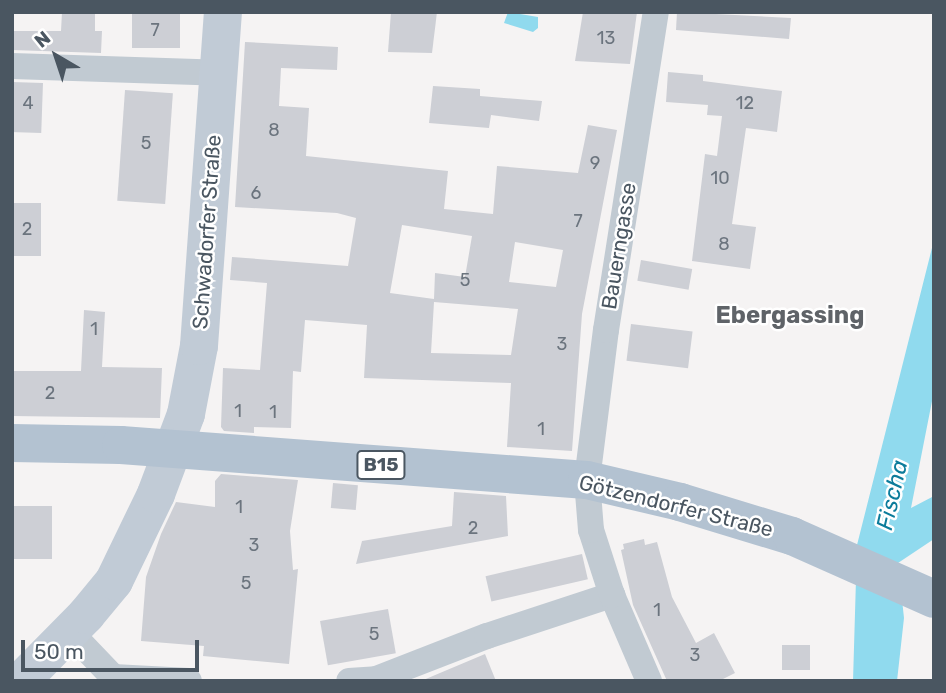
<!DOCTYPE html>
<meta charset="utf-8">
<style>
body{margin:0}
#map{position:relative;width:946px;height:693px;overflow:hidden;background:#f5f3f3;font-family:Rubik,sans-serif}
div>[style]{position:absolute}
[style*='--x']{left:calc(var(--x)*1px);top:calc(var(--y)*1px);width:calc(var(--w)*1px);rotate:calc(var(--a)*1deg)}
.water>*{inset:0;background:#90daee}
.building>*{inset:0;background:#cdcfd5;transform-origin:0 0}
.minor>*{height:26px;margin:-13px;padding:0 13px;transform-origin:13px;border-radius:13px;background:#c1cad2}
.secondary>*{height:38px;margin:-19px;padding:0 19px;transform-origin:19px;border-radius:19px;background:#c1cbd6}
.primary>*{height:38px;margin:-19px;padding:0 19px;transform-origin:19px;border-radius:19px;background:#b3c2d1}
span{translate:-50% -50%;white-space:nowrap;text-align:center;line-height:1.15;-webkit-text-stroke:5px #fff;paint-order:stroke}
.number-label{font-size:18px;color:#6b747e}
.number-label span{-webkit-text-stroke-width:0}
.shield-label span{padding:2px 5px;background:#fff;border:2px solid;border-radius:5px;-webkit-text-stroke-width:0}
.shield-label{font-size:19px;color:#4a5661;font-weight:700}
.street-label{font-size:21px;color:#4a5661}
.water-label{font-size:23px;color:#0c7c9b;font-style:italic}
.quarter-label{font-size:24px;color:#5f6368;font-weight:700}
.frame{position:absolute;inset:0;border:14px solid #4a5661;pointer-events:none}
.north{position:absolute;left:21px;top:21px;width:70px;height:70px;-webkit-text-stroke:5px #fff;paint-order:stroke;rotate:321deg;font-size:19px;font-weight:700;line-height:28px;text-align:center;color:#4a5661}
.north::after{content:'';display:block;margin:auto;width:24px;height:32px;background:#4a5661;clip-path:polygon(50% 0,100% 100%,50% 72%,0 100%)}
.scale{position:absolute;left:21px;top:640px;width:178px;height:32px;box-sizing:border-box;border:4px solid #4a5661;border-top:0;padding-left:9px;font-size:21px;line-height:24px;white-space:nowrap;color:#4a5661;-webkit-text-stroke:5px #fff;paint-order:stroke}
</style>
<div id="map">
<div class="water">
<div style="clip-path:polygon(508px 12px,538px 17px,538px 28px,533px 32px,504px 23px)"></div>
<div style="clip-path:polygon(934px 240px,934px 391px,911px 508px,934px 496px,934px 539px,898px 563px,904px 618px,897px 681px,853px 681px,857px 545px)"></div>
</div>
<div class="building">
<div style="clip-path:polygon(62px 12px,95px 12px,95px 31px,102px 31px,101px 53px,12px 50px,12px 31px,61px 31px)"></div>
<div style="left:132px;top:12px;width:48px;height:36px"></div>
<div style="clip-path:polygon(391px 12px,437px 12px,432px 53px,388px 52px)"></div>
<div style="clip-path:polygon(583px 12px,637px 12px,630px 64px,575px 61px)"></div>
<div style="clip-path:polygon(677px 12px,791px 18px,789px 39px,676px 30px)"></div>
<div style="clip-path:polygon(evenodd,245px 42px,338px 47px,337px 70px,281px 68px,279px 106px,309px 108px,306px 156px,448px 171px,444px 209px,493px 214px,497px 166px,578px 173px,588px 125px,617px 130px,582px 314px,572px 451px,507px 447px,511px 383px,364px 378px,367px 325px,305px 320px,301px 372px,293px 371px,291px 428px,254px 427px,254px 433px,224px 431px,221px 427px,223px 368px,260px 370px,267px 283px,230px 280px,232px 257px,348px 266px,356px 218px,337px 213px,235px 207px,245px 42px,402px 225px,472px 236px,465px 277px,435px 273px,434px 299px,390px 293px,402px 225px,245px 42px,515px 242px,563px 250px,556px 287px,509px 282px,515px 242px,245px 42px,434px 302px,518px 309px,511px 355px,431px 353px,434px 302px)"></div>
<div style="clip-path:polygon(668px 72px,703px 75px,703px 81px,782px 91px,777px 132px,746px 128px,732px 224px,756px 227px,750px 269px,692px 261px,705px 154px,717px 156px,722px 116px,707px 115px,708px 105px,666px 102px)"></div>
<div style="left:12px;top:82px;width:31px;height:50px;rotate:2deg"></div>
<div style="clip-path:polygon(433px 86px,480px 89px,480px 96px,542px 101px,539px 121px,491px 115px,489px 128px,429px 123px)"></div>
<div style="left:125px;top:90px;width:48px;height:111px;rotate:4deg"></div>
<div style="left:12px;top:203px;width:29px;height:53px"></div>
<div style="left:641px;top:260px;width:52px;height:21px;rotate:10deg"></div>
<div style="clip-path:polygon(84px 310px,105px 312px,102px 367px,162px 368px,160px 418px,12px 416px,12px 371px,81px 371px)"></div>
<div style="left:631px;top:324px;width:62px;height:37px;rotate:7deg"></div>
<div style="clip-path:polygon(221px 474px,298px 480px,290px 531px,293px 570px,298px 569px,289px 664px,203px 656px,204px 646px,141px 641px,146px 577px,161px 534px,176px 502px,215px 507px,215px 481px)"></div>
<div style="left:333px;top:483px;width:25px;height:25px;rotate:5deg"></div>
<div style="clip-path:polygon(454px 492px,506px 496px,508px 536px,356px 564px,362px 541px,452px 526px)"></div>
<div style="left:12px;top:506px;width:40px;height:53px"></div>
<div style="clip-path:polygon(644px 539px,645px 545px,657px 542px,672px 597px,696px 643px,714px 633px,735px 673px,719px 681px,667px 681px,633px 605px,621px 550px,624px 549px,623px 544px)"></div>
<div style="left:582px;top:554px;width:26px;height:99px;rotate:77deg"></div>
<div style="left:388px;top:609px;width:45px;height:69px;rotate:80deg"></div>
<div style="left:782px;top:645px;width:28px;height:25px"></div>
<div style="clip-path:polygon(485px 654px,496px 681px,421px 681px)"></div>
</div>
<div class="minor">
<div style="--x:12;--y:66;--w:207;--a:1.9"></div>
<div style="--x:70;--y:632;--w:62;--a:46.3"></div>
<div style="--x:113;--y:677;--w:76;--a:3"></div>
<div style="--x:349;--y:681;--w:27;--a:-4"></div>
<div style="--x:376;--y:679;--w:119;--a:-21.2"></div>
<div style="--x:487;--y:636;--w:132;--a:-18.2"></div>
<div style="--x:649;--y:681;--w:94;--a:-113.3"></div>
<div style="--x:612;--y:595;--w:68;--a:-107.9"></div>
<div style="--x:591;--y:530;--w:50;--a:-94.6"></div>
<div style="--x:587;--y:480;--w:151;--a:-82.8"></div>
<div style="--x:606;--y:330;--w:322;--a:-81.1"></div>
</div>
<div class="secondary">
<div style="--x:21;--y:681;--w:93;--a:-45.4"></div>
<div style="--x:86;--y:615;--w:44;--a:-50.5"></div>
<div style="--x:114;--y:581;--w:97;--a:-64.2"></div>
<div style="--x:156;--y:494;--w:85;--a:-69.4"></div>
<div style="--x:186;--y:414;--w:69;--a:-79.2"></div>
<div style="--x:199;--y:346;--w:335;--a:-85.9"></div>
</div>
<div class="primary">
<div style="--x:12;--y:443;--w:109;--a:1.1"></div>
<div style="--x:121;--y:445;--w:467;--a:4.3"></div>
<div style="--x:587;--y:480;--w:96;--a:13.3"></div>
<div style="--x:680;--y:502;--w:117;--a:16.9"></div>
<div style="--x:792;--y:536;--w:155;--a:23.9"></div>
</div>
<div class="number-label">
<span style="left:155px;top:30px">7</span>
<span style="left:606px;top:38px">13</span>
<span style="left:28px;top:103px">4</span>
<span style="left:745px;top:103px">12</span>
<span style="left:274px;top:130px">8</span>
<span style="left:146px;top:143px">5</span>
<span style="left:595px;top:163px">9</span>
<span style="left:720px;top:178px">10</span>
<span style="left:256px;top:193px">6</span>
<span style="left:578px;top:221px">7</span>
<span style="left:27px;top:229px">2</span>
<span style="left:724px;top:244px">8</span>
<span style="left:465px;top:280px">5</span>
<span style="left:94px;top:329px">1</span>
<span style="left:562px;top:344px">3</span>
<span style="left:50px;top:393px">2</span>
<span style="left:238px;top:411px">1</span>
<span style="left:273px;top:412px">1</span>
<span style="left:541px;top:429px">1</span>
<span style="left:239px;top:507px">1</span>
<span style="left:473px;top:528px">2</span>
<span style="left:254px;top:545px">3</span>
<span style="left:246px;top:583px">5</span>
<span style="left:657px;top:610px">1</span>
<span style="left:374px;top:634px">5</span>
<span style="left:695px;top:655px">3</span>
</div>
<div class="shield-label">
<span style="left:381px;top:465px">B15</span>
</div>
<div class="street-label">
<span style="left:207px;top:232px;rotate:-86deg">Schwadorfer Straße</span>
<span style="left:619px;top:246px;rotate:-81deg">Bauerngasse</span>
<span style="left:676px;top:506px;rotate:14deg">Götzendorfer Straße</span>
</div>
<div class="water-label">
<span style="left:892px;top:495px;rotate:-77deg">Fischa</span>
</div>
<div class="quarter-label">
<span style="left:790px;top:316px">Ebergassing</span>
</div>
<div class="frame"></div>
<div class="north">N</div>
<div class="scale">50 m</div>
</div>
